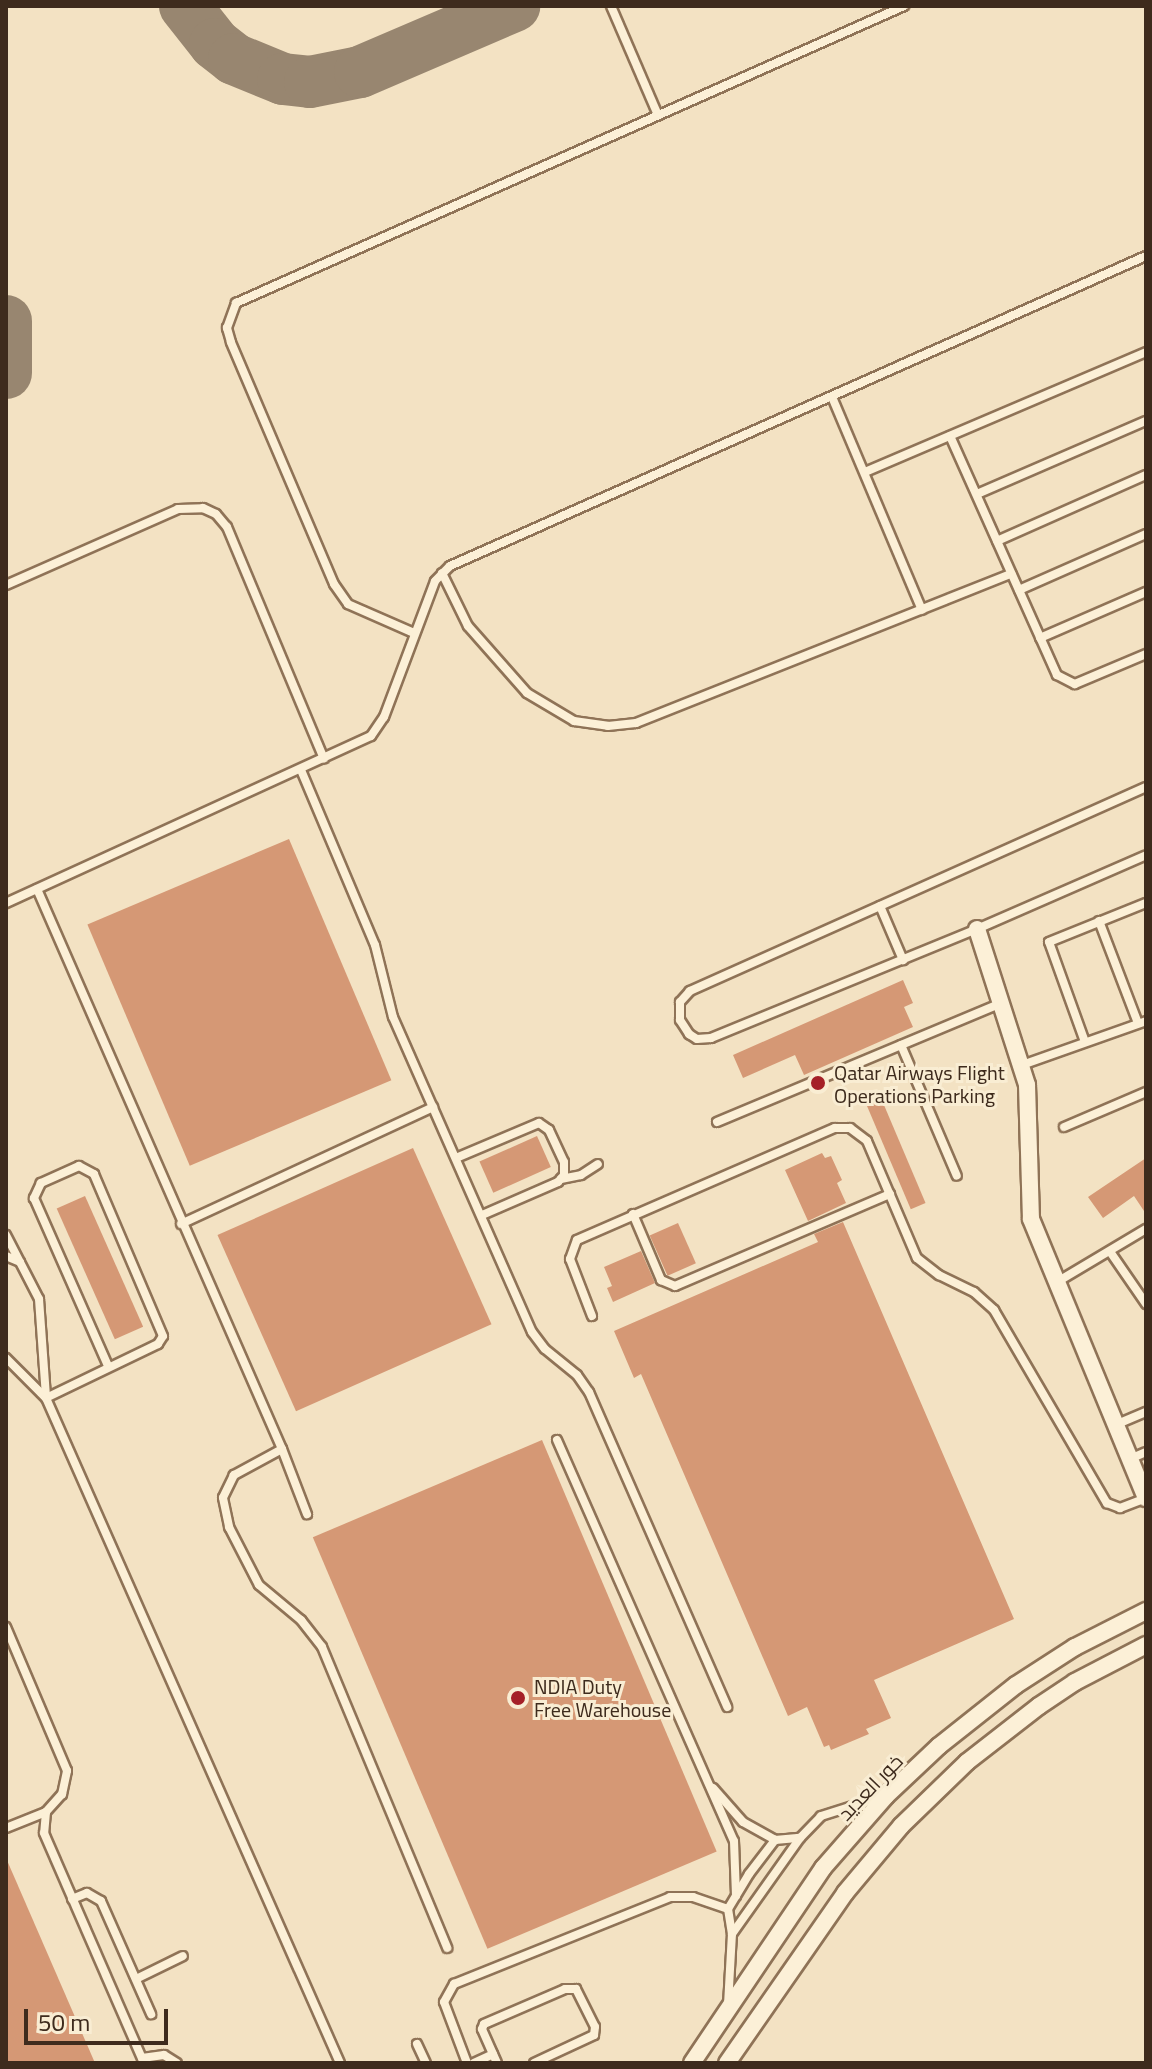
<!DOCTYPE html>
<meta charset="utf-8">
<style>
body{margin:0}
#map{position:relative;width:1152px;height:2069px;overflow:hidden;background:#f3e2c3;font-family:Georgia,Cairo,serif}
div>[style]{position:absolute}
[style*='--x']{left:calc(var(--x)*1px);top:calc(var(--y)*1px);width:calc(var(--w)*1px);rotate:calc(var(--a)*1deg)}
.taxiway>*{height:52px;margin:-26px;padding:0 26px;transform-origin:26px;border-radius:26px;background:#988670}
.building>*{inset:0;background:#d59875;transform-origin:0 0}
.roads{filter:drop-shadow(2px 0 #8f7357) drop-shadow(-2px 0 #8f7357) drop-shadow(0 2px #8f7357) drop-shadow(0 -2px #8f7357)}
.service>*{height:8px;margin:-4px;padding:0 4px;transform-origin:4px;border-radius:4px;background:#fcf0d7}
.minor>*{height:16px;margin:-8px;padding:0 8px;transform-origin:8px;border-radius:8px;background:#fcf0d7}
.dots>*{width:22px;height:22px;translate:-50% -50%;box-sizing:border-box;border:4px solid #f9edd3;border-radius:50%}
span{translate:-50% -50%;white-space:nowrap;text-align:center;line-height:1.15;-webkit-text-stroke:6px #f9edd3;paint-order:stroke}
.poi-label{font-size:20px;color:#3e2b1d}
.left{translate:0 -50%;text-align:left}
.street-label{font-size:20px;color:#3e2b1d}
.frame{position:absolute;inset:0;border:8px solid #3e2b1d;pointer-events:none}
.scale{position:absolute;left:24px;top:2009px;width:144px;height:36px;box-sizing:border-box;border:4px solid #3e2b1d;border-top:0;padding-left:10px;font-size:24px;line-height:28px;white-space:nowrap;color:#3e2b1d;-webkit-text-stroke:6px #f9edd3;paint-order:stroke}
</style>
<div id="map">
<div class="taxiway">
<div style="--x:185;--y:6;--w:48;--a:51.7"></div>
<div style="--x:215;--y:44;--w:24;--a:38"></div>
<div style="--x:234;--y:59;--w:53;--a:22.2"></div>
<div style="--x:283;--y:79;--w:27;--a:6"></div>
<div style="--x:310;--y:82;--w:51;--a:-11.3"></div>
<div style="--x:360;--y:72;--w:168;--a:-23.2"></div>
<div style="--x:6;--y:321;--w:52;--a:90"></div>
</div>
<div class="building">
<div style="left:289px;top:839px;width:262px;height:219px;rotate:67deg"></div>
<div style="clip-path:polygon(903px 980px,913px 1003px,904px 1007px,913px 1027px,804px 1075px,795px 1055px,743px 1078px,733px 1055px)"></div>
<div style="left:881px;top:1098px;width:114px;height:16px;rotate:67deg"></div>
<div style="left:537px;top:1136px;width:34px;height:63px;rotate:66deg"></div>
<div style="left:413px;top:1148px;width:193px;height:214px;rotate:66deg"></div>
<div style="clip-path:polygon(822px 1153px,825px 1158px,831px 1156px,842px 1180px,837px 1183px,846px 1203px,808px 1221px,785px 1170px)"></div>
<div style="clip-path:polygon(1146px 1158px,1146px 1214px,1134px 1196px,1103px 1218px,1088px 1197px)"></div>
<div style="left:85px;top:1196px;width:143px;height:31px;rotate:66deg"></div>
<div style="clip-path:polygon(843px 1222px,1014px 1619px,874px 1680px,891px 1718px,866px 1729px,869px 1734px,831px 1750px,829px 1745px,824px 1747px,807px 1707px,788px 1716px,641px 1374px,634px 1378px,614px 1331px,818px 1242px,814px 1234px)"></div>
<div style="left:678px;top:1223px;width:44px;height:31px;rotate:66deg"></div>
<div style="clip-path:polygon(641px 1251px,655px 1283px,613px 1302px,607px 1288px,612px 1286px,604px 1267px)"></div>
<div style="left:542px;top:1440px;width:447px;height:249px;rotate:67deg"></div>
<div style="clip-path:polygon(6px 1858px,95px 2063px,6px 2063px)"></div>
</div>
<div class="roads">
<div class="service">
<div style="--x:611;--y:6;--w:119;--a:66.7"></div>
<div style="--x:832;--y:397;--w:231;--a:67.1"></div>
<div style="--x:950;--y:436;--w:262;--a:65.9"></div>
<div style="--x:1057;--y:675;--w:20;--a:27"></div>
<div style="--x:1075;--y:684;--w:77;--a:-22.9"></div>
<div style="--x:865;--y:472;--w:306;--a:-23.1"></div>
<div style="--x:977;--y:494;--w:184;--a:-23.4"></div>
<div style="--x:997;--y:541;--w:163;--a:-23.9"></div>
<div style="--x:442;--y:573;--w:59;--a:63.9"></div>
<div style="--x:468;--y:626;--w:89;--a:48.6"></div>
<div style="--x:527;--y:693;--w:55;--a:30.8"></div>
<div style="--x:574;--y:721;--w:34;--a:8"></div>
<div style="--x:608;--y:726;--w:28;--a:-6"></div>
<div style="--x:636;--y:723;--w:404;--a:-21.7"></div>
<div style="--x:6;--y:585;--w:188;--a:-23.8"></div>
<div style="--x:178;--y:509;--w:25;--a:-2"></div>
<div style="--x:203;--y:508;--w:14;--a:25"></div>
<div style="--x:216;--y:514;--w:17;--a:50"></div>
<div style="--x:227;--y:527;--w:251;--a:67.3"></div>
<div style="--x:1019;--y:590;--w:139;--a:-23.8"></div>
<div style="--x:414;--y:633;--w:72;--a:-156.3"></div>
<div style="--x:348;--y:604;--w:24;--a:-125"></div>
<div style="--x:334;--y:584;--w:263;--a:-113.1"></div>
<div style="--x:231;--y:342;--w:15;--a:-106"></div>
<div style="--x:227;--y:328;--w:27;--a:-70"></div>
<div style="--x:236;--y:303;--w:731;--a:-23.97"></div>
<div style="--x:1040;--y:638;--w:116;--a:-23.5"></div>
<div style="--x:301;--y:770;--w:190;--a:67.1"></div>
<div style="--x:375;--y:945;--w:74;--a:76"></div>
<div style="--x:393;--y:1017;--w:344;--a:66.2"></div>
<div style="--x:532;--y:1332;--w:21;--a:53"></div>
<div style="--x:545;--y:1349;--w:41;--a:39.1"></div>
<div style="--x:577;--y:1375;--w:21;--a:55"></div>
<div style="--x:589;--y:1392;--w:344;--a:66.3"></div>
<div style="--x:1146;--y:787;--w:500;--a:155.9"></div>
<div style="--x:690;--y:991;--w:15;--a:132"></div>
<div style="--x:680;--y:1002;--w:18;--a:90"></div>
<div style="--x:680;--y:1020;--w:17;--a:57"></div>
<div style="--x:689;--y:1034;--w:9;--a:32"></div>
<div style="--x:697;--y:1039;--w:14;--a:-4"></div>
<div style="--x:711;--y:1038;--w:287;--a:-22.3"></div>
<div style="--x:977;--y:929;--w:184;--a:-23.6"></div>
<div style="--x:37;--y:889;--w:611;--a:66.37"></div>
<div style="--x:282;--y:1449;--w:55;--a:151.6"></div>
<div style="--x:234;--y:1475;--w:25;--a:116"></div>
<div style="--x:223;--y:1498;--w:30;--a:78"></div>
<div style="--x:229;--y:1527;--w:65;--a:62.7"></div>
<div style="--x:259;--y:1585;--w:55;--a:39.8"></div>
<div style="--x:301;--y:1620;--w:34;--a:52"></div>
<div style="--x:322;--y:1647;--w:326;--a:67.4"></div>
<div style="--x:6;--y:903;--w:401;--a:-24.6"></div>
<div style="--x:371;--y:736;--w:23;--a:-56"></div>
<div style="--x:384;--y:717;--w:145;--a:-69.4"></div>
<div style="--x:435;--y:581;--w:21;--a:-45"></div>
<div style="--x:450;--y:566;--w:762;--a:-24.01"></div>
<div style="--x:880;--y:906;--w:59;--a:66.9"></div>
<div style="--x:1099;--y:921;--w:109;--a:69.1"></div>
<div style="--x:1085;--y:1042;--w:106;--a:-109.8"></div>
<div style="--x:1049;--y:942;--w:105;--a:-21.9"></div>
<div style="--x:901;--y:1045;--w:142;--a:66.9"></div>
<div style="--x:1022;--y:1065;--w:132;--a:-19.5"></div>
<div style="--x:717;--y:1122;--w:309;--a:-22.7"></div>
<div style="--x:1064;--y:1127;--w:89;--a:-23.1"></div>
<div style="--x:456;--y:1158;--w:90;--a:-22.9"></div>
<div style="--x:539;--y:1123;--w:12;--a:35"></div>
<div style="--x:549;--y:1130;--w:35;--a:65"></div>
<div style="--x:564;--y:1162;--w:13;--a:90"></div>
<div style="--x:564;--y:1175;--w:9;--a:131"></div>
<div style="--x:558;--y:1182;--w:83;--a:156.5"></div>
<div style="--x:561;--y:1179;--w:20;--a:-11"></div>
<div style="--x:581;--y:1175;--w:20;--a:-33"></div>
<div style="--x:633;--y:1214;--w:72;--a:67"></div>
<div style="--x:661;--y:1280;--w:15;--a:23"></div>
<div style="--x:675;--y:1286;--w:234;--a:-23.2"></div>
<div style="--x:181;--y:1224;--w:278;--a:-24.9"></div>
<div style="--x:6;--y:1235;--w:72;--a:62.7"></div>
<div style="--x:39;--y:1299;--w:98;--a:85.9"></div>
<div style="--x:1111;--y:1253;--w:62;--a:55.5"></div>
<div style="--x:6;--y:1256;--w:15;--a:23"></div>
<div style="--x:1057;--y:1282;--w:104;--a:-30.8"></div>
<div style="--x:592;--y:1316;--w:61;--a:-111.1"></div>
<div style="--x:570;--y:1259;--w:20;--a:-70"></div>
<div style="--x:577;--y:1240;--w:281;--a:-23.5"></div>
<div style="--x:835;--y:1128;--w:15;--a:0"></div>
<div style="--x:850;--y:1128;--w:21;--a:37"></div>
<div style="--x:867;--y:1141;--w:127;--a:66.9"></div>
<div style="--x:917;--y:1258;--w:28;--a:38"></div>
<div style="--x:939;--y:1275;--w:39;--a:26"></div>
<div style="--x:974;--y:1292;--w:27;--a:42"></div>
<div style="--x:994;--y:1310;--w:224;--a:59.7"></div>
<div style="--x:1107;--y:1503;--w:14;--a:21"></div>
<div style="--x:1120;--y:1508;--w:28;--a:-21"></div>
<div style="--x:6;--y:1358;--w:57;--a:45"></div>
<div style="--x:46;--y:1398;--w:727;--a:66.15"></div>
<div style="--x:46;--y:1398;--w:124;--a:-25.7"></div>
<div style="--x:158;--y:1344;--w:9;--a:-58"></div>
<div style="--x:163;--y:1336;--w:176;--a:-113.1"></div>
<div style="--x:94;--y:1174;--w:17;--a:-152"></div>
<div style="--x:79;--y:1166;--w:42;--a:155.9"></div>
<div style="--x:41;--y:1183;--w:17;--a:115"></div>
<div style="--x:34;--y:1198;--w:184;--a:66.2"></div>
<div style="--x:1115;--y:1425;--w:34;--a:-23"></div>
<div style="--x:557;--y:1440;--w:438;--a:66.2"></div>
<div style="--x:734;--y:1841;--w:55;--a:87.9"></div>
<div style="--x:282;--y:1449;--w:70;--a:69"></div>
<div style="--x:1130;--y:1459;--w:17;--a:-24"></div>
<div style="--x:6;--y:1627;--w:156;--a:67"></div>
<div style="--x:67;--y:1771;--w:24;--a:102"></div>
<div style="--x:62;--y:1794;--w:24;--a:132"></div>
<div style="--x:46;--y:1812;--w:21;--a:95"></div>
<div style="--x:44;--y:1833;--w:251;--a:66.5"></div>
<div style="--x:713;--y:1788;--w:45;--a:48.6"></div>
<div style="--x:743;--y:1822;--w:37;--a:29"></div>
<div style="--x:6;--y:1828;--w:43;--a:-21.8"></div>
<div style="--x:72;--y:1899;--w:16;--a:-22"></div>
<div style="--x:87;--y:1893;--w:16;--a:30"></div>
<div style="--x:101;--y:1901;--w:124;--a:66.1"></div>
<div style="--x:732;--y:1934;--w:118;--a:-54.7"></div>
<div style="--x:136;--y:1979;--w:52;--a:-26.1"></div>
<div style="--x:728;--y:2005;--w:71;--a:-86.8"></div>
<div style="--x:732;--y:1934;--w:25;--a:-99"></div>
<div style="--x:728;--y:1909;--w:41;--a:-59"></div>
<div style="--x:749;--y:1874;--w:43;--a:-52.6"></div>
<div style="--x:775;--y:1840;--w:25;--a:-5"></div>
<div style="--x:800;--y:1838;--w:30;--a:-46"></div>
<div style="--x:821;--y:1816;--w:63;--a:-17.6"></div>
<div style="--x:417;--y:2044;--w:21;--a:65"></div>
<div style="--x:142;--y:2058;--w:22;--a:-8"></div>
<div style="--x:164;--y:2055;--w:15;--a:32"></div>
<div style="--x:467;--y:2063;--w:65;--a:-110.7"></div>
<div style="--x:444;--y:2002;--w:21;--a:-61"></div>
<div style="--x:454;--y:1984;--w:233;--a:-21.9"></div>
<div style="--x:670;--y:1897;--w:23;--a:0"></div>
<div style="--x:693;--y:1897;--w:37;--a:19"></div>
<div style="--x:474;--y:2063;--w:21;--a:-25"></div>
<div style="--x:497;--y:2063;--w:37;--a:-114"></div>
<div style="--x:482;--y:2029;--w:5;--a:-68"></div>
<div style="--x:484;--y:2024;--w:88;--a:-23.4"></div>
<div style="--x:565;--y:1989;--w:11;--a:0"></div>
<div style="--x:576;--y:1989;--w:42;--a:63.4"></div>
<div style="--x:595;--y:2027;--w:8;--a:97"></div>
<div style="--x:594;--y:2035;--w:66;--a:155"></div>
</div>
<div class="minor">
<div style="--x:977;--y:929;--w:164;--a:72.2"></div>
<div style="--x:1027;--y:1085;--w:134;--a:88.3"></div>
<div style="--x:1031;--y:1219;--w:302;--a:67.6"></div>
<div style="--x:692;--y:2063;--w:235;--a:-56.1"></div>
<div style="--x:823;--y:1868;--w:96;--a:-48.8"></div>
<div style="--x:886;--y:1796;--w:73;--a:-43.3"></div>
<div style="--x:939;--y:1746;--w:98;--a:-38.4"></div>
<div style="--x:1016;--y:1685;--w:70;--a:-32.8"></div>
<div style="--x:1075;--y:1647;--w:80;--a:-26.9"></div>
<div style="--x:727;--y:2063;--w:207;--a:-55.2"></div>
<div style="--x:845;--y:1893;--w:87;--a:-50.1"></div>
<div style="--x:901;--y:1826;--w:92;--a:-44.1"></div>
<div style="--x:967;--y:1762;--w:91;--a:-37.9"></div>
<div style="--x:1039;--y:1706;--w:43;--a:-33.7"></div>
<div style="--x:1075;--y:1682;--w:80;--a:-27.5"></div>
</div>
</div>
<div class="dots">
<div style="left:818px;top:1083px;background:#a52027"></div>
<div style="left:518px;top:1698px;background:#a52027"></div>
</div>
<div class="poi-label">
<span class="left" style="left:834px;top:1084px">Qatar Airways Flight<br>Operations Parking</span>
<span class="left" style="left:534px;top:1698px">NDIA Duty<br>Free Warehouse</span>
</div>
<div class="street-label">
<span style="left:870px;top:1787px;rotate:-46deg">خور العديد</span>
</div>
<div class="frame"></div>
<div class="scale">50 m</div>
</div>
